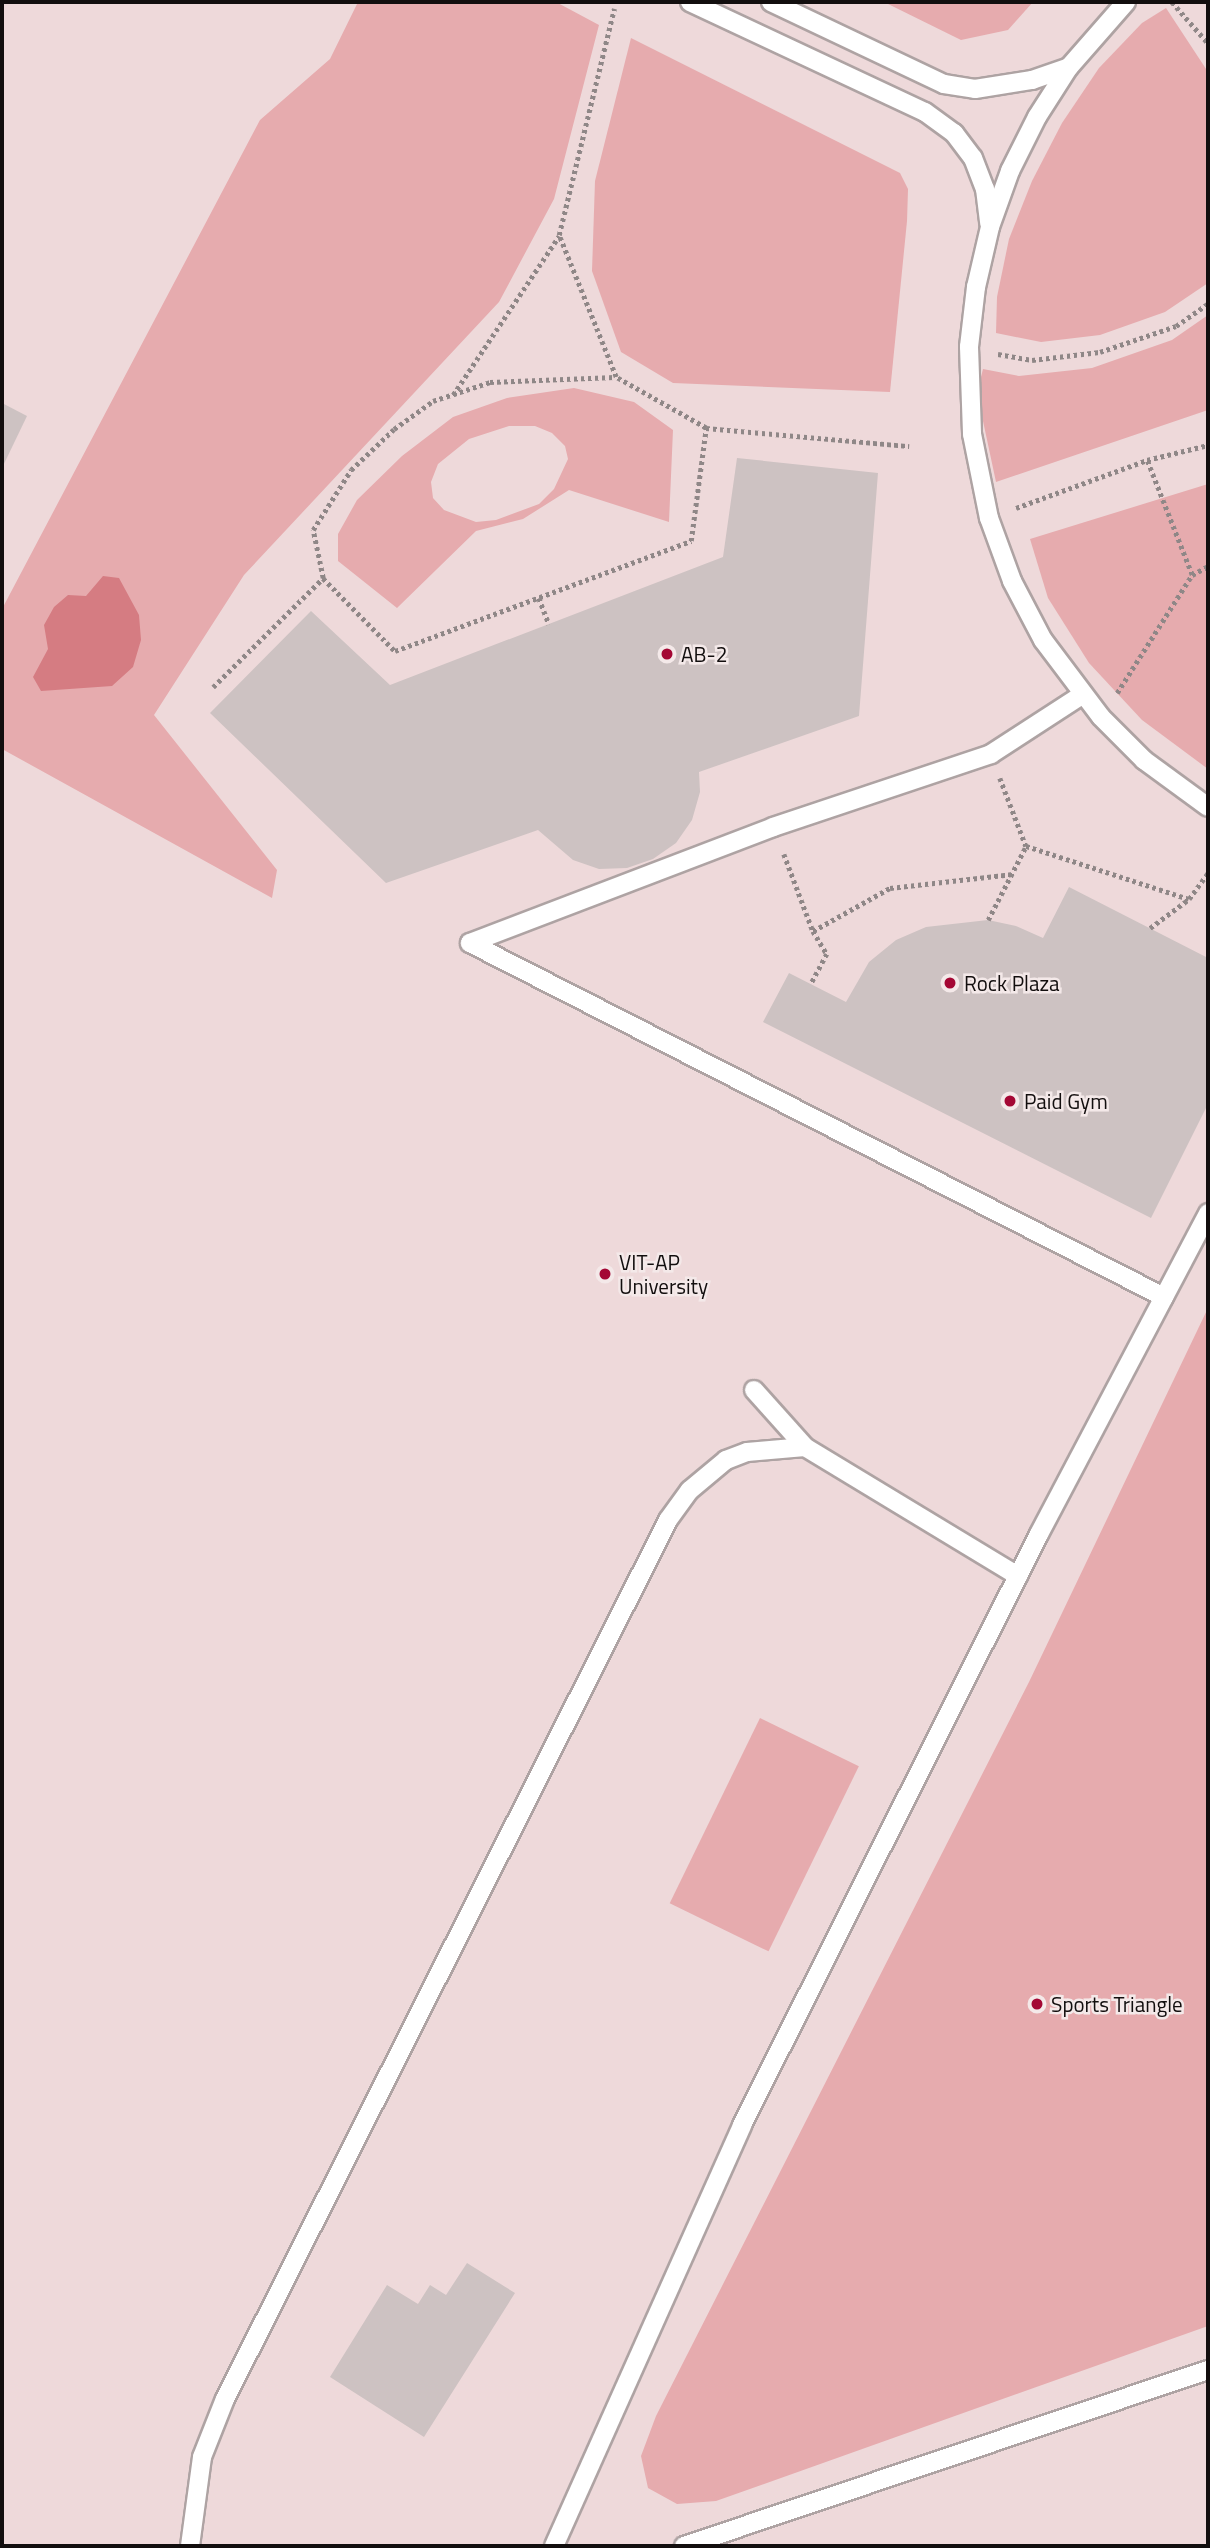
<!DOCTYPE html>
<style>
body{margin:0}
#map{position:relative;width:1210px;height:2548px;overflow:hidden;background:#f4e9e9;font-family:"Titillium Web",sans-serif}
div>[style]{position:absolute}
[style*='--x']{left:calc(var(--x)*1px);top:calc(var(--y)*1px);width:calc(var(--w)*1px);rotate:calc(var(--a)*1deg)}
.built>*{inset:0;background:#eed9da;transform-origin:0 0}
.green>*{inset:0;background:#e6abae;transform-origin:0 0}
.water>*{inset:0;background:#d57c82}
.building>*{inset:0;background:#cdc2c2}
.path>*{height:4.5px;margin-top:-2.25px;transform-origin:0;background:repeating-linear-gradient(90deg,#8f8787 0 3.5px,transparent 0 7px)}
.roads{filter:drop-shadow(2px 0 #aea3a3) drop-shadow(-2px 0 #aea3a3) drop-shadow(0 2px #aea3a3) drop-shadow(0 -2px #aea3a3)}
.service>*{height:18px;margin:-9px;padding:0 9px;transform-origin:9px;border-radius:9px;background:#fff}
.dots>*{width:19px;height:19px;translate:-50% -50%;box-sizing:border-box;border:4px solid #f4e9e9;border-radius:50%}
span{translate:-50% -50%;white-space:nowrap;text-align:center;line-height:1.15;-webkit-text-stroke:5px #f4e9e9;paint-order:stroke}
.poi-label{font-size:21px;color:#120e0e}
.left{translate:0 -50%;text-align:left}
.frame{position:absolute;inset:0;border:4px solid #120e0e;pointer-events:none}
</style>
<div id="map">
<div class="built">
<div style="left:2px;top:2px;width:1206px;height:2544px"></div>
</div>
<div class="green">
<div style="clip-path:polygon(358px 2px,556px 2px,599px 25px,554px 199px,499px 302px,244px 575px,154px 715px,277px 870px,272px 898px,2px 749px,2px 609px,260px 120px,330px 59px)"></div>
<div style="clip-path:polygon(884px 2px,1033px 2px,1008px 30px,961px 40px)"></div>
<div style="clip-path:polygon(1166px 8px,1208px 72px,1208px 283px,1165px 312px,1100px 335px,1041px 342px,996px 333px,997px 297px,1009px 239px,1032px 181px,1062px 123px,1099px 68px,1142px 23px)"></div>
<div style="clip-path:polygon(631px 38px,900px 173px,908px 189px,907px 221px,890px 392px,673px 383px,621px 352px,592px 271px,595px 181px)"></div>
<div style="clip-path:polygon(1208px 315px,1208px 410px,996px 482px,983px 421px,979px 385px,983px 369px,1019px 376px,1092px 368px,1172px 340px)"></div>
<div style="clip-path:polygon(evenodd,574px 388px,634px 402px,673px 430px,669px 522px,569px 490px,523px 519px,476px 531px,397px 608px,338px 561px,338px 534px,357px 500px,402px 456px,453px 417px,507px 398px,574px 388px,509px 426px,535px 426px,552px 433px,565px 446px,568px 459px,554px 489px,539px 504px,496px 520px,476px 522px,444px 510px,433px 498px,431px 482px,438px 464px,469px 439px,509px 426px)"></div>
<div style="clip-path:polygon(1208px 484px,1208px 769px,1142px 720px,1089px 663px,1048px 598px,1030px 539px)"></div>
<div style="clip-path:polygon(1208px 1308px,1208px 2326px,716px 2501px,677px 2504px,648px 2488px,641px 2456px,656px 2416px,1029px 1682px)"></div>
<div style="left:760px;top:1718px;width:110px;height:206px;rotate:26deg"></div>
</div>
<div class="water">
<div style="clip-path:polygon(103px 576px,119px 578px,139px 615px,141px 640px,133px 667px,112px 686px,41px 691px,33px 677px,48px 649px,44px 625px,54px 607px,68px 595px,86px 596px)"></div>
</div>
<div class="building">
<div style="clip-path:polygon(2px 403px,27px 416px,2px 468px)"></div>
<div style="clip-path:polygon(737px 458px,878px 473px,859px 716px,699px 772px,700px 792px,692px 820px,676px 843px,653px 859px,627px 868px,599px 869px,573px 860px,538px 830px,386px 883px,210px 713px,311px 611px,390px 685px,723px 557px)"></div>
<div style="clip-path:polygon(1069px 887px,1208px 958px,1208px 1104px,1151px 1218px,763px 1022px,789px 973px,846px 1002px,869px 962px,896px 940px,926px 927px,988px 920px,1016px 926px,1043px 938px)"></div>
<div style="clip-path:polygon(467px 2263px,515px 2293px,424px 2437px,330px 2377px,387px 2285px,418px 2304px,430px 2285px,446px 2295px)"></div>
</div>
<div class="path">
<div style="--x:1172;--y:2;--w:55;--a:48.7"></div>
<div style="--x:998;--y:354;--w:35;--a:10"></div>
<div style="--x:1032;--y:360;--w:68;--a:-6.7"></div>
<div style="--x:1100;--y:352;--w:80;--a:-18.9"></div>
<div style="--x:1176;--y:326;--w:39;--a:-35"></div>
<div style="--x:453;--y:395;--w:191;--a:-56.3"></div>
<div style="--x:706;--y:428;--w:204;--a:5.1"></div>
<div style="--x:1016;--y:508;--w:140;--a:-20.1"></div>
<div style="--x:1147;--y:460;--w:63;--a:-13.8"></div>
<div style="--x:1192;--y:575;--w:18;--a:-29"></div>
<div style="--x:323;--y:578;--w:49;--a:-101.8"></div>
<div style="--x:313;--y:530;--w:71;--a:-57.7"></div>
<div style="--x:351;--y:470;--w:59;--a:-43.6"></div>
<div style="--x:394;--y:429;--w:48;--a:-35.7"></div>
<div style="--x:433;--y:401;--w:60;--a:-18.4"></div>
<div style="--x:490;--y:382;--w:125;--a:-2.3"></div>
<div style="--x:539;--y:598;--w:28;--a:69"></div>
<div style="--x:213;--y:687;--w:155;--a:-44.7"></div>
<div style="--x:323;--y:578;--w:103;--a:45.4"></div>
<div style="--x:395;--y:651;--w:316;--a:-20.4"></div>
<div style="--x:691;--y:541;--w:114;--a:-82.4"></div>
<div style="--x:706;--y:428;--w:103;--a:-150.5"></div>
<div style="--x:616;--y:377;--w:153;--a:-111.9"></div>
<div style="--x:559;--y:235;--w:233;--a:-76.3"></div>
<div style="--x:1117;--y:693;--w:140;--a:-57.6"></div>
<div style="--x:1192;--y:575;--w:123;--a:-111.4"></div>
<div style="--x:1000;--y:778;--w:73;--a:69.1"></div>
<div style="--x:1026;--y:846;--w:171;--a:18"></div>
<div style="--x:784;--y:854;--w:82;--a:69.4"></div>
<div style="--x:813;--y:931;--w:27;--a:59"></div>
<div style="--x:827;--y:954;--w:34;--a:118"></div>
<div style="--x:988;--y:920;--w:83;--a:-62.8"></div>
<div style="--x:1150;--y:928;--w:49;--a:-36.6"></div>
<div style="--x:1189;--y:899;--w:32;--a:-54"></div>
<div style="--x:813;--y:931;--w:88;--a:-29.2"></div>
<div style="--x:890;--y:888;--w:124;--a:-6.5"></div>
</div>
<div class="roads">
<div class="service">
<div style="--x:690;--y:2;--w:259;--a:25.1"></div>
<div style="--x:925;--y:112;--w:36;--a:36"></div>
<div style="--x:954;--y:133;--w:31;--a:53"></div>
<div style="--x:973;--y:158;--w:33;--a:69"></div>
<div style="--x:985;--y:189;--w:35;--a:83"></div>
<div style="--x:771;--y:2;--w:191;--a:25.4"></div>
<div style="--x:944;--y:84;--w:31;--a:9"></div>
<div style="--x:975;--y:89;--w:58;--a:-9"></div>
<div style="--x:1032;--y:80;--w:39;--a:-19"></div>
<div style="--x:1126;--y:2;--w:86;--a:131.2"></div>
<div style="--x:1069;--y:67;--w:59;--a:122.6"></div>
<div style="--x:1037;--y:117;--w:60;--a:116.6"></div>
<div style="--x:1010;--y:171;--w:59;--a:109.7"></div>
<div style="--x:990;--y:227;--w:62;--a:103.1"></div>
<div style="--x:976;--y:287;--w:60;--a:96.7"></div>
<div style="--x:969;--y:347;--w:87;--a:88"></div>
<div style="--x:972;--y:434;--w:86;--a:78.6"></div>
<div style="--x:989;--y:518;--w:67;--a:69.9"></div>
<div style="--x:1012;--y:581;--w:67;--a:62.3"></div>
<div style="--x:1043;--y:640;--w:96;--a:53"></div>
<div style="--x:1101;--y:717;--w:61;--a:45"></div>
<div style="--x:1144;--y:760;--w:79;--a:36.3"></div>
<div style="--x:470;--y:943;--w:779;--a:27.03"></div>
<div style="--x:470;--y:943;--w:324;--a:-20.9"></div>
<div style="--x:773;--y:827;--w:230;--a:-18.5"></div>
<div style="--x:991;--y:754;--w:108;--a:-33"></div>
<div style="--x:754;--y:1390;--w:76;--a:48.2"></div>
<div style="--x:805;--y:1447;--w:249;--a:31.2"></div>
<div style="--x:190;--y:2546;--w:90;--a:-82.3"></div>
<div style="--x:202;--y:2457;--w:62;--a:-68.4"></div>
<div style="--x:225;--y:2399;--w:984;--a:-63.25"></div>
<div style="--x:668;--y:1520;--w:37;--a:-54"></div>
<div style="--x:690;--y:1490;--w:47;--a:-39.8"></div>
<div style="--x:726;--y:1460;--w:22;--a:-21"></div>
<div style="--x:747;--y:1452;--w:58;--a:-4.9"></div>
<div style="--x:554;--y:2546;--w:461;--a:-65.9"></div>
<div style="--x:742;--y:2125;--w:661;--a:-63.32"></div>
<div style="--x:1039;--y:1534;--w:363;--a:-62.2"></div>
<div style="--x:684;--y:2546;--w:553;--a:-18.57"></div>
</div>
</div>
<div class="dots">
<div style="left:667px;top:654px;background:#a40734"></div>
<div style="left:950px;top:983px;background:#a40734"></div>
<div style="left:1010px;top:1101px;background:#a40734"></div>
<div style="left:605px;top:1274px;background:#a40734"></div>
<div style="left:1037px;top:2004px;background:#a40734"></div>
</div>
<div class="poi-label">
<span class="left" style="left:681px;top:654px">AB-2</span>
<span class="left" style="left:964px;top:983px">Rock Plaza</span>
<span class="left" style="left:1024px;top:1101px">Paid Gym</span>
<span class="left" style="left:619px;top:1274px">VIT-AP<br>University</span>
<span class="left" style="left:1051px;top:2004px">Sports Triangle</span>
</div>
<div class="frame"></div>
</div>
